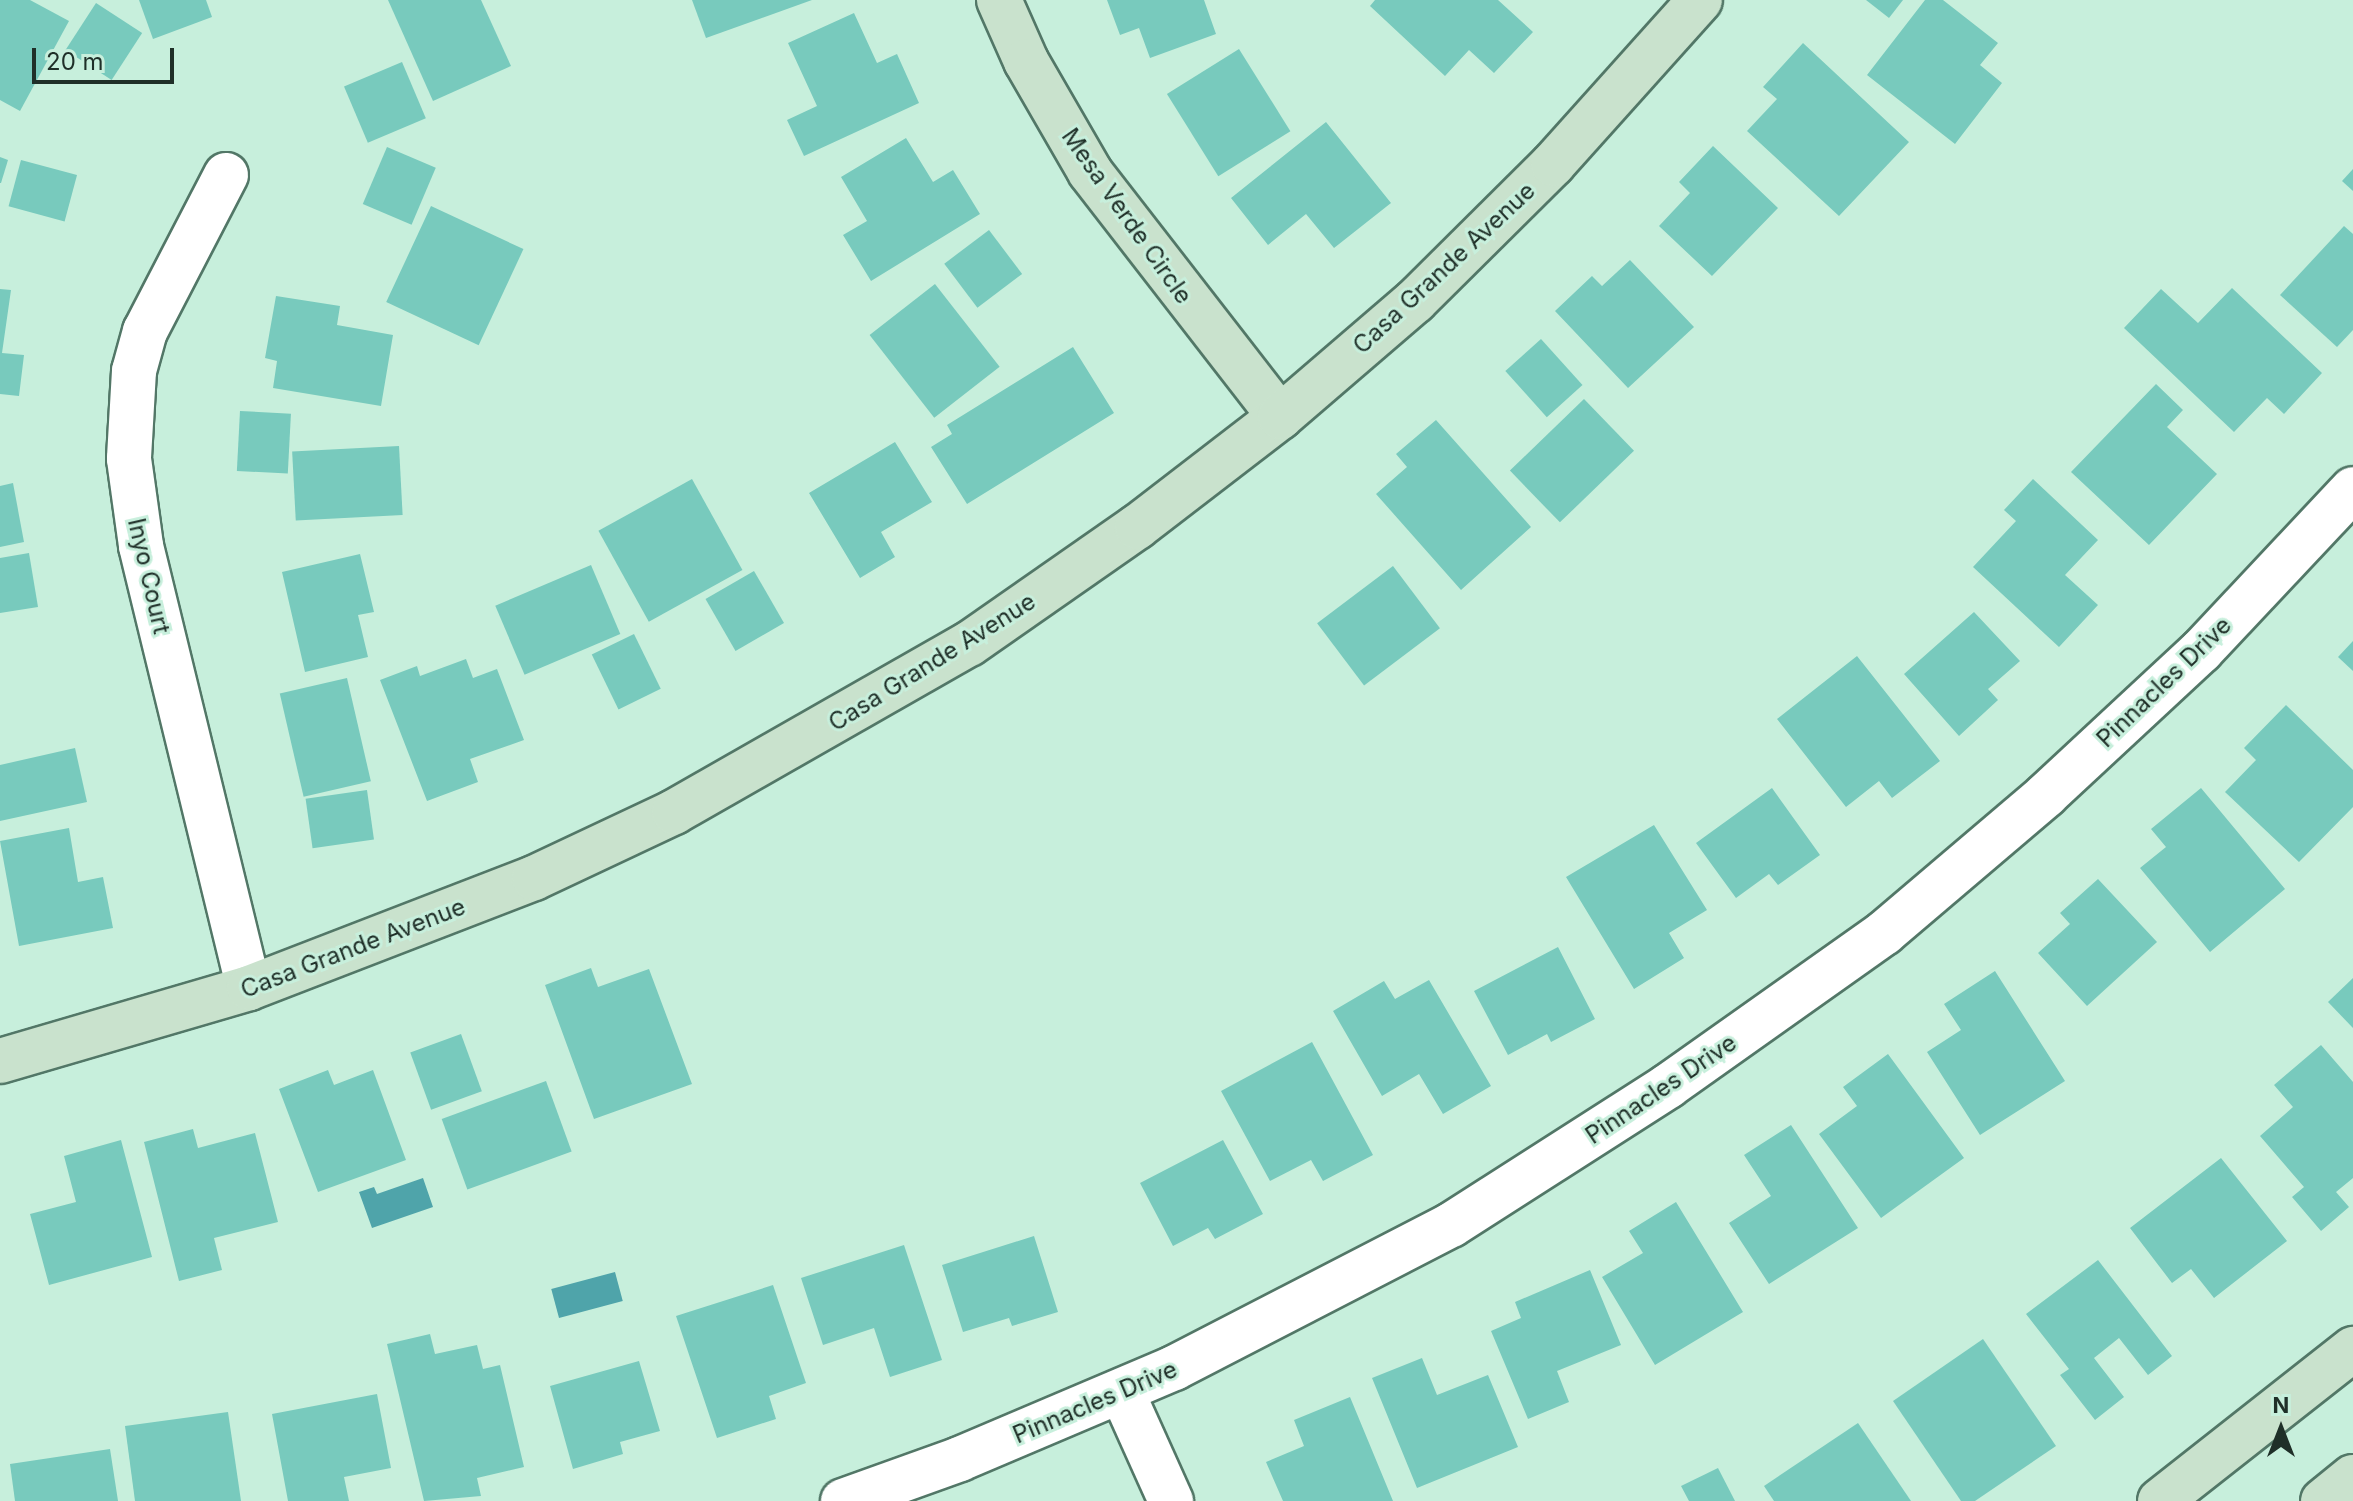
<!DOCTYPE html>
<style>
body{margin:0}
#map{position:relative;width:2353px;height:1501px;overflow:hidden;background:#c7efdc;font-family:Inter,sans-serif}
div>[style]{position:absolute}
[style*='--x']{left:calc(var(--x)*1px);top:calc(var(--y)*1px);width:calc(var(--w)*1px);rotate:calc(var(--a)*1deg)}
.water>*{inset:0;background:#4fa4aa;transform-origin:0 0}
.building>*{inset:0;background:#78cabd;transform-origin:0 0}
.roads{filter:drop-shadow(2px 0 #527767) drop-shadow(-2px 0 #527767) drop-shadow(0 2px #527767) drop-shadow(0 -2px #527767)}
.street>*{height:44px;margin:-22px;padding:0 22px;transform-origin:22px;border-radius:22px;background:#fff}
.secondary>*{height:44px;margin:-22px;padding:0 22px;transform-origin:22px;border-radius:22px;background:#c9e2cd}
span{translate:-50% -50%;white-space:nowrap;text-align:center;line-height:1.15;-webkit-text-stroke:6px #c7efdc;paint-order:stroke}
.street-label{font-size:24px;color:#1f2f28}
.north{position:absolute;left:2241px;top:1389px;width:80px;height:80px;-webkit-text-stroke:6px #c7efdc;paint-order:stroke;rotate:0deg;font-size:22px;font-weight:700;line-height:32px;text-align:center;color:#1f2f28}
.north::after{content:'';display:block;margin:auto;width:28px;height:36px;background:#1f2f28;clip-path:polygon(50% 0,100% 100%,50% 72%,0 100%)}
.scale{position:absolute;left:32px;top:48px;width:142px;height:36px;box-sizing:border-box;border:4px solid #1f2f28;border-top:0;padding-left:10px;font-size:24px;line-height:28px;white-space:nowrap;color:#1f2f28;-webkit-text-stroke:6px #c7efdc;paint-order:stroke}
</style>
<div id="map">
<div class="water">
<div style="clip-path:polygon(423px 1178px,433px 1207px,372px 1228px,359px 1192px,374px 1187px,377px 1194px)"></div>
<div style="left:615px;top:1272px;width:30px;height:66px;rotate:75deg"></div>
</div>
<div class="building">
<div style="clip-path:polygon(0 0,30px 0,69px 21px,20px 111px,0 100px)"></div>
<div style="clip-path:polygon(139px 0,206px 0,212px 17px,153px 39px)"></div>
<div style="clip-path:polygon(388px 0,481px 0,511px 66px,433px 101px)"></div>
<div style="clip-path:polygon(692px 0,812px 0,706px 38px)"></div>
<div style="clip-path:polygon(1107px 0,1204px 0,1216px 34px,1150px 58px,1139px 28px,1120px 35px)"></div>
<div style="clip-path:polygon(1375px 0,1498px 0,1533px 32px,1494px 73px,1469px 50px,1445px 76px,1370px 6px)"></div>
<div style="clip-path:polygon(1866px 0,1903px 0,1889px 18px)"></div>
<div style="clip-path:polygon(1925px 0,1943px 0,1998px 43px,1980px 65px,2002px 83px,1955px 144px,1867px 75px)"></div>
<div style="left:96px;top:3px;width:55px;height:56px;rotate:33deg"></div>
<div style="clip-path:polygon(854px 13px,877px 63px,897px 54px,919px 103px,804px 156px,787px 120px,817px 106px,788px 43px)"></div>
<div style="clip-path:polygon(1803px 43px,1909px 142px,1839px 216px,1747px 131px,1777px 99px,1763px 87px)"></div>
<div style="left:1239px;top:49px;width:97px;height:85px;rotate:58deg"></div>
<div style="left:402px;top:62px;width:61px;height:63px;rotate:67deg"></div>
<div style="clip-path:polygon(1326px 122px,1391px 203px,1334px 248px,1306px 214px,1268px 245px,1231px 198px)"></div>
<div style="clip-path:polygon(906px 138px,933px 182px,953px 170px,980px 214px,871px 281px,843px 235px,867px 221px,841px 177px)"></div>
<div style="clip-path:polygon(1713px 146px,1778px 208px,1712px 276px,1659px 226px,1690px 193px,1679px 182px)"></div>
<div style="left:387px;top:147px;width:53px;height:62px;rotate:23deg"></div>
<div style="clip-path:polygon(0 157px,8px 160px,1px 183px,0 183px)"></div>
<div style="left:21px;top:160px;width:58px;height:48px;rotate:15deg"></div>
<div style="clip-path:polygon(2353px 169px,2353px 191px,2342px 181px)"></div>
<div style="left:431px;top:206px;width:102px;height:106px;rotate:25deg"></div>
<div style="clip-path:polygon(2344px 226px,2353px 234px,2353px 330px,2337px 347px,2280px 295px)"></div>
<div style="left:989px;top:230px;width:55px;height:56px;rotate:53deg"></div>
<div style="clip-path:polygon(1630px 260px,1694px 327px,1628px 388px,1555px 311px,1592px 276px,1602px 286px)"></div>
<div style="left:935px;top:284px;width:105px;height:83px;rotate:52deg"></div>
<div style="clip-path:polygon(2232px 288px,2322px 373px,2284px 414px,2267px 398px,2234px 432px,2124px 328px,2161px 289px,2198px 323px)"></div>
<div style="clip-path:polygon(0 289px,11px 290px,2px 353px,24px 355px,19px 396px,0 394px)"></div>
<div style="clip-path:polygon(276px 296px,340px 306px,337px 325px,393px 335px,381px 406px,273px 388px,277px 361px,265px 358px)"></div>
<div style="left:1541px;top:339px;width:62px;height:48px;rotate:48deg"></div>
<div style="clip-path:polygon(1073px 347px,1114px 413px,967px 504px,931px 447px,952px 434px,947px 425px)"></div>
<div style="clip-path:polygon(2156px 384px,2183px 410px,2167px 427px,2217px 474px,2149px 545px,2071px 472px)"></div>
<div style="left:1584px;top:399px;width:72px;height:103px;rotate:46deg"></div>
<div style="left:240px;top:411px;width:51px;height:60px;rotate:3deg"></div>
<div style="clip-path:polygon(1436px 420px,1531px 527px,1461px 590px,1376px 494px,1407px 467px,1396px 454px)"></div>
<div style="clip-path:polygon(895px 442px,932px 502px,881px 532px,895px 557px,860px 578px,809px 493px)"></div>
<div style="left:399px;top:446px;width:69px;height:107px;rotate:87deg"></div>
<div style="left:692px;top:479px;width:104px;height:107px;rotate:61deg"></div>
<div style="clip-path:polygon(2033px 479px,2098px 540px,2065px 575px,2098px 605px,2059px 647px,1973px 567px,2016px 521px,2004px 510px)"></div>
<div style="clip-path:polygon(13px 483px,24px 542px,0 547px,0 486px)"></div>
<div style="clip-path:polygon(29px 553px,38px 607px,0 613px,0 558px)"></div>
<div style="clip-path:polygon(360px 554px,374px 612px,358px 615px,368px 657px,305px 672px,282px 572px)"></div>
<div style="left:591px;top:565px;width:75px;height:104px;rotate:67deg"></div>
<div style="left:1393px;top:566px;width:78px;height:95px;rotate:53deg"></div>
<div style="left:754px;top:571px;width:60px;height:56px;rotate:60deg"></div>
<div style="clip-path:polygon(1974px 612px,2020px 661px,1988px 689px,1998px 700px,1959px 736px,1904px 674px)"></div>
<div style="left:634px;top:634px;width:61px;height:47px;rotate:64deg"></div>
<div style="clip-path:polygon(2353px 641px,2353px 671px,2338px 657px)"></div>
<div style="clip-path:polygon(1857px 656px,1940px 761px,1892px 798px,1879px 781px,1846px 807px,1777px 719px)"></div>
<div style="clip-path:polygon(466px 659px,473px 678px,497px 669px,524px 740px,470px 759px,478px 782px,427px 801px,380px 680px,417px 666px,420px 676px)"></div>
<div style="left:347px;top:678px;width:106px;height:69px;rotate:77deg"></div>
<div style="clip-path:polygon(2286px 705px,2353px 770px,2353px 807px,2299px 862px,2225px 792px,2256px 760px,2244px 748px)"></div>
<div style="clip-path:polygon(75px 748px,87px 802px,0 821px,0 765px)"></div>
<div style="clip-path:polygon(1772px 788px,1820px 855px,1778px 885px,1769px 874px,1736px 898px,1696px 843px)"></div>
<div style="clip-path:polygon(2201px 788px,2285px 889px,2210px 952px,2140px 868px,2166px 847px,2151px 829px)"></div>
<div style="left:367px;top:790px;width:50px;height:62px;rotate:82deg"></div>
<div style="clip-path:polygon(1654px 825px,1707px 910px,1669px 933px,1684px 958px,1634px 989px,1566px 877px)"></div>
<div style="clip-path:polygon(69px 828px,78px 882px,103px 877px,113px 928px,19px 946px,0 841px)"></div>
<div style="clip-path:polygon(2098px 879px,2157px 942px,2087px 1006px,2038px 953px,2070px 924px,2060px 913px)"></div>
<div style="clip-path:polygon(1558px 947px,1595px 1019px,1551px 1042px,1547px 1034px,1508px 1055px,1474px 991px)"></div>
<div style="clip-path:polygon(591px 968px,598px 987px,649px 969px,692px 1084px,594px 1119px,545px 985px)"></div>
<div style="clip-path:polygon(1995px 971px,2065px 1081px,1980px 1135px,1927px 1052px,1961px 1030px,1944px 1004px)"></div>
<div style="clip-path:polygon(2353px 978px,2353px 1028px,2328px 1002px)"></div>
<div style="clip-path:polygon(1429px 980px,1491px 1086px,1443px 1114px,1419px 1074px,1382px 1096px,1333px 1011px,1384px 981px,1395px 999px)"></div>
<div style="left:461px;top:1034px;width:61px;height:54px;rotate:70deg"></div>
<div style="clip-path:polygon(1312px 1042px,1373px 1155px,1323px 1181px,1311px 1160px,1270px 1181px,1221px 1091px)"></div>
<div style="clip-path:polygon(2321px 1045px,2353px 1082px,2353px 1178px,2336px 1192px,2349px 1207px,2321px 1231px,2292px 1197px,2304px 1187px,2260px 1136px,2293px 1107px,2274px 1085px)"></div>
<div style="clip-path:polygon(1888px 1054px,1964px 1158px,1881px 1218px,1819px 1134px,1857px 1106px,1843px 1087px)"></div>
<div style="clip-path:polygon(328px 1070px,334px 1085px,373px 1070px,406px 1160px,318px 1192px,279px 1089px)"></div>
<div style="left:546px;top:1081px;width:75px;height:111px;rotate:70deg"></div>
<div style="clip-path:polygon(1791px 1125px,1858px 1228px,1769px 1284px,1729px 1223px,1771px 1196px,1744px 1155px)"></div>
<div style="clip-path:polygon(193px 1129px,198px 1148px,255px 1133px,278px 1222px,214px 1238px,222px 1270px,179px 1281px,144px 1142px)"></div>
<div style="clip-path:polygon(121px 1140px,152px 1257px,49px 1285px,30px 1214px,76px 1202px,64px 1156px)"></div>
<div style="clip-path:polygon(1223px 1140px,1263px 1214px,1215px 1239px,1208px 1228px,1173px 1246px,1140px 1183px)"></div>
<div style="clip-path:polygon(2221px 1158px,2287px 1241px,2214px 1298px,2191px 1269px,2172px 1283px,2130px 1228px)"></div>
<div style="clip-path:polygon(1676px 1202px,1743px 1312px,1655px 1365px,1602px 1277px,1643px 1253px,1629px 1231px)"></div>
<div style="clip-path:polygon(1034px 1236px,1058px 1312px,1012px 1326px,1009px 1318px,963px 1332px,942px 1265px)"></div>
<div style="clip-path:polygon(904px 1245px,942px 1360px,890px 1377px,874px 1328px,823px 1345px,801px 1278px)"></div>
<div style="clip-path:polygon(2098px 1260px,2172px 1356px,2148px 1375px,2119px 1338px,2094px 1358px,2124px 1397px,2095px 1420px,2060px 1375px,2069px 1369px,2026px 1314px)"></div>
<div style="clip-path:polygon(1590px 1270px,1621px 1345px,1557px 1371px,1569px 1402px,1528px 1419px,1491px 1331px,1521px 1318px,1515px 1302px)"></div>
<div style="clip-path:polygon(773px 1285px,806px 1383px,769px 1396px,776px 1419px,717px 1438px,676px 1316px)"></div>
<div style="clip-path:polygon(430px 1334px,435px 1354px,477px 1345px,483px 1369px,500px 1365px,524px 1467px,477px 1478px,481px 1496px,424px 1501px,387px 1344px)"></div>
<div style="clip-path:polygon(1983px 1339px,2056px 1446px,1975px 1501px,1961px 1501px,1893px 1401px)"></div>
<div style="clip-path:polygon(1422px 1358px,1437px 1395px,1488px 1375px,1518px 1447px,1417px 1488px,1372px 1378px)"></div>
<div style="clip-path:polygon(639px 1361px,660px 1431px,620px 1442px,623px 1454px,573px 1469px,550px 1386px)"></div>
<div style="clip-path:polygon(377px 1394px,391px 1468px,344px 1477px,349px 1501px,288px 1501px,272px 1414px)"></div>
<div style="clip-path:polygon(1350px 1397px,1393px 1501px,1283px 1501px,1266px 1462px,1304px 1446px,1294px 1420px)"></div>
<div style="clip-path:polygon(228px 1412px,241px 1501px,135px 1501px,125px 1426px)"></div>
<div style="clip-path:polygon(1858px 1423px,1911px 1501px,1774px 1501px,1764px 1486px)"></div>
<div style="clip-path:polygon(110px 1449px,118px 1501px,15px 1501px,10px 1464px)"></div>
<div style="clip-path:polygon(1718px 1468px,1735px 1501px,1689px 1501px,1681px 1486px)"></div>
</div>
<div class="roads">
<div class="street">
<div style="--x:226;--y:175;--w:176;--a:117.4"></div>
<div style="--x:145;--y:331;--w:41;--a:105.4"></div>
<div style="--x:134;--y:371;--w:88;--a:93.3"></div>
<div style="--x:129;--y:459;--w:88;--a:82.1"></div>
<div style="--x:141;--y:546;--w:455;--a:76.3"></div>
<div style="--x:1122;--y:1392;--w:120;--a:65.8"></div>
<div style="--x:843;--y:1501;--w:124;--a:-19.7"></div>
<div style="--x:960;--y:1459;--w:233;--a:-23"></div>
<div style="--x:1174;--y:1368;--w:312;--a:-27.3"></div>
<div style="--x:1451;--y:1225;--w:258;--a:-32.6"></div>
<div style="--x:1668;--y:1086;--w:265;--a:-35.3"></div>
<div style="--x:1884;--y:933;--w:213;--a:-40.4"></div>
<div style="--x:2046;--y:795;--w:212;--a:-42.9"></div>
<div style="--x:2201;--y:651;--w:222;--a:-46.8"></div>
</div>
<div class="secondary">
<div style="--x:999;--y:0;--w:67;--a:66.1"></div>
<div style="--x:1026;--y:61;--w:128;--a:60"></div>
<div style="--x:1090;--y:172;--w:310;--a:52.2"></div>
<div style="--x:0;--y:1061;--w:259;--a:-16.3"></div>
<div style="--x:249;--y:988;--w:305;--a:-21.1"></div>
<div style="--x:534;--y:878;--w:155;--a:-25.2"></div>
<div style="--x:674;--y:812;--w:339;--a:-29.7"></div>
<div style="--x:969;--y:644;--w:205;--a:-34.9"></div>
<div style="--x:1137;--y:527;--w:180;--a:-37.6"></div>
<div style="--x:1280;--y:417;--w:178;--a:-40.7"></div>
<div style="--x:1415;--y:301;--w:194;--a:-44.8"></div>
<div style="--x:1553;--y:164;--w:220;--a:-48.1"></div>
<div style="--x:2160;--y:1501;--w:246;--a:-38.2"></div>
<div style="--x:2323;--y:1501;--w:38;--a:-39"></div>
</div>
</div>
<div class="street-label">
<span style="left:1127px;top:216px;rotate:55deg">Mesa Verde Circle</span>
<span style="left:1444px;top:268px;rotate:-43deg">Casa Grande Avenue</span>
<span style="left:149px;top:576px;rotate:77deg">Inyo Court</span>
<span style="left:932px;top:662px;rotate:-32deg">Casa Grande Avenue</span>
<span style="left:2164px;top:682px;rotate:-44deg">Pinnacles Drive</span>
<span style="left:353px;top:948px;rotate:-21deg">Casa Grande Avenue</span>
<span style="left:1661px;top:1089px;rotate:-34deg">Pinnacles Drive</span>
<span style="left:1095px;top:1402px;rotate:-23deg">Pinnacles Drive</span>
</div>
<div class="north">N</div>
<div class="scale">20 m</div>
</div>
